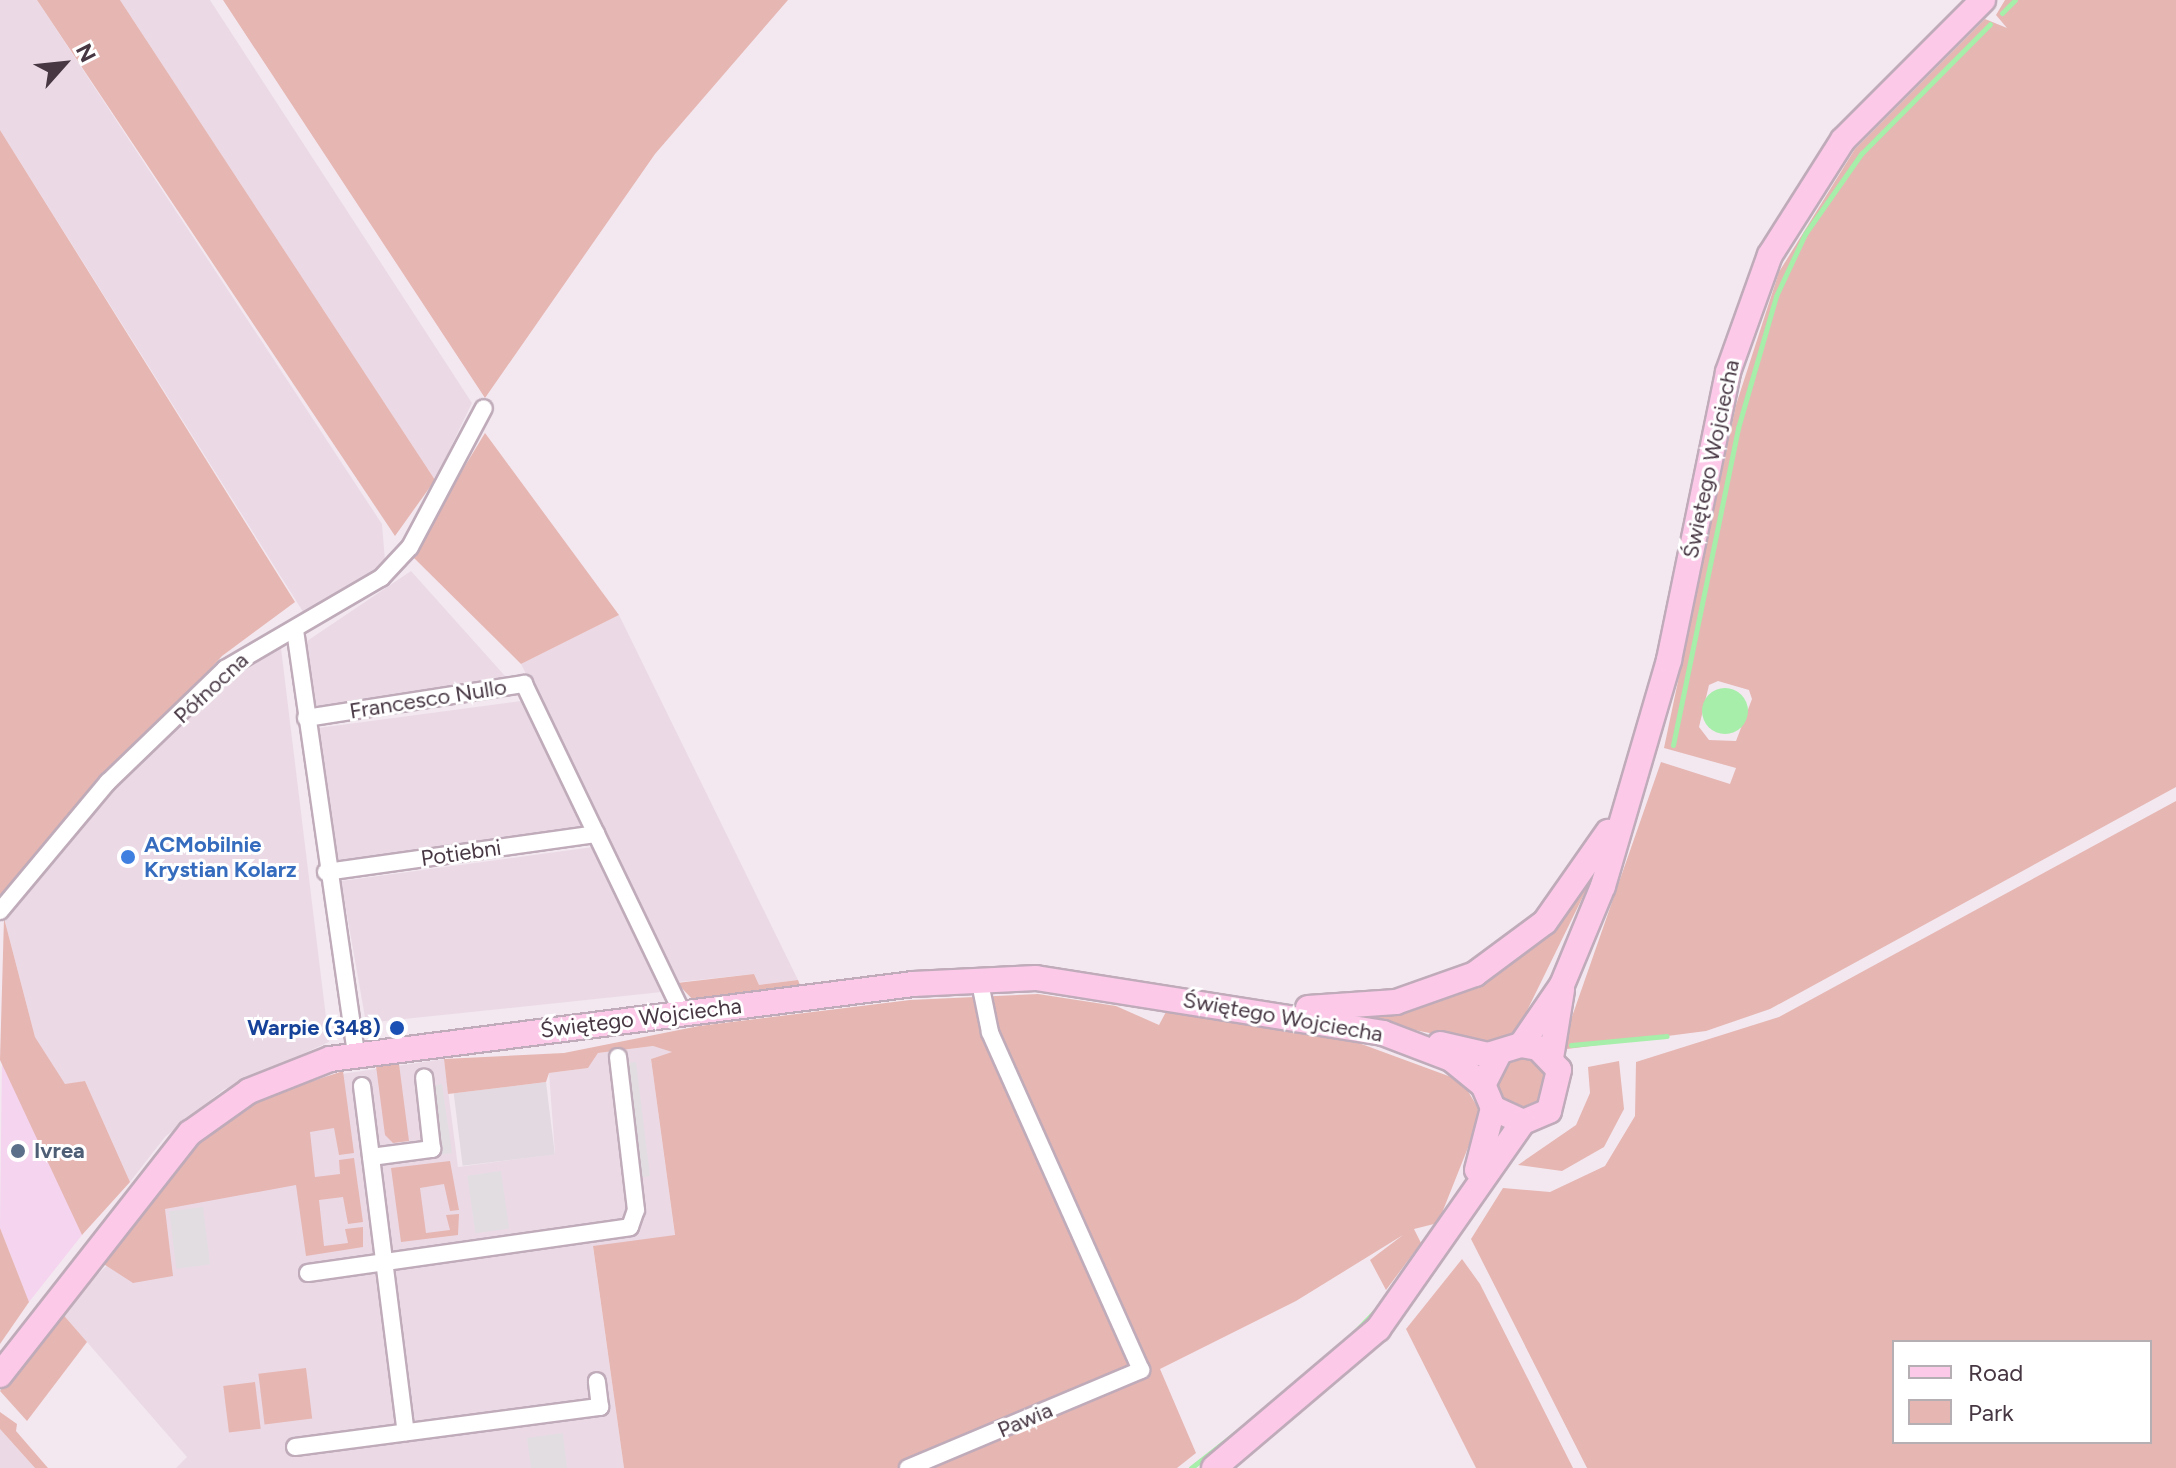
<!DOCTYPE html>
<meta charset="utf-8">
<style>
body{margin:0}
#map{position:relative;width:2176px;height:1468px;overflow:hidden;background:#f3e8f0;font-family:Figtree,sans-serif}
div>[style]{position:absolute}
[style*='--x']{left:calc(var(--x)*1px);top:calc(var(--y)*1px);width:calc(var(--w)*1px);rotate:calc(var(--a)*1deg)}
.residential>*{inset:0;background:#ebdae6}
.commercial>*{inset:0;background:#f4d4ee}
.industrial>*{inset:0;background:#e3dae1;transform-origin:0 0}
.green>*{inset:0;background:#e6b6b2;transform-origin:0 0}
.parking>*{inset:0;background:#e2dde1;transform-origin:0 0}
.water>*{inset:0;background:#a6eea9}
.round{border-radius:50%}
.stream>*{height:5px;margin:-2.5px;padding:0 2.5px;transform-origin:2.5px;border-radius:2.5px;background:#a6eea9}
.roads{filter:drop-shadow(2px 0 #bfabb9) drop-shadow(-2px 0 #bfabb9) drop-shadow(0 2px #bfabb9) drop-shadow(0 -2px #bfabb9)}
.street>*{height:16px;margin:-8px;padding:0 8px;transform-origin:8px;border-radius:8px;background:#fff}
.secondary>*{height:24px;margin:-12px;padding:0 12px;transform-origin:12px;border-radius:12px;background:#fdc9e9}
.dots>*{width:22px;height:22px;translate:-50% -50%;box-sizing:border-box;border:4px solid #fff;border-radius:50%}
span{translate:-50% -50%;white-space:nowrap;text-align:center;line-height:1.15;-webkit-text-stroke:6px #fff;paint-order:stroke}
.street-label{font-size:22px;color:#473743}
.shop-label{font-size:22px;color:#366cbe;font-weight:700}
.left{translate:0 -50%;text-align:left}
.transit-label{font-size:22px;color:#164399;font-weight:700}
.right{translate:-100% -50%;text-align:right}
.service-label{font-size:22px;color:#4e5e75;font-weight:700}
.legend{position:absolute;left:1892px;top:1340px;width:260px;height:104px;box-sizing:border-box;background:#fff;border:2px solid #b5afb4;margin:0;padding:10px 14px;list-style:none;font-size:24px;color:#473743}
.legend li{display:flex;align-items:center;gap:16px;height:40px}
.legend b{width:40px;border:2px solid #b5afb4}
.north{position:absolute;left:24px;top:24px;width:80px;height:80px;-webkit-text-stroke:6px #fff;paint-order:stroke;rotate:63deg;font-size:22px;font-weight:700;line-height:32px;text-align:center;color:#473743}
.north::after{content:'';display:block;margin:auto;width:28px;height:36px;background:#473743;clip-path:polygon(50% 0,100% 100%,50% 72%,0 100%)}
</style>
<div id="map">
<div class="residential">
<div style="clip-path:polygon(0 0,37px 0,382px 524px,385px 560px,356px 590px,305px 615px,0 130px)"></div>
<div style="clip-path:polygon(120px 0,210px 0,472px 403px,435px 480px)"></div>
<div style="clip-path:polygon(411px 571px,514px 686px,315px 713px,304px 643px)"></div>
<div style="clip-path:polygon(619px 615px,798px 980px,759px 985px,754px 974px,679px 982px,521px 664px)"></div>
<div style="clip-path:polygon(281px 648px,329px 1042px,223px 1090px,165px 1137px,130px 1182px,85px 1081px,65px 1085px,35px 1037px,4px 918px,107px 792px,186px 715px,246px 658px)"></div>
<div style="clip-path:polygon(521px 701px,582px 829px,338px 864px,318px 728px)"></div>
<div style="clip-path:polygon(593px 847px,662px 992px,366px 1023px,341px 881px)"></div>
<div style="clip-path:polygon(653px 1046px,673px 1052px,651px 1059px,675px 1236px,593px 1247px,624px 1468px,176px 1468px,187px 1457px,60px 1311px,165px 1209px,211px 1196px,314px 1078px,444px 1059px,458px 1167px,555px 1154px,549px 1073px,588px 1068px,598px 1053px)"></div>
<div style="clip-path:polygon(0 1429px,35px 1468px,0 1468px)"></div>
</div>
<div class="commercial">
<div style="clip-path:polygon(2px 1059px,82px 1235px,29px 1302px,0 1228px)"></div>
</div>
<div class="industrial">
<div style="left:546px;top:1082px;width:73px;height:93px;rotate:83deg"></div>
</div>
<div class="green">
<div style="clip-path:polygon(37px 0,120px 0,435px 480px,395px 536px)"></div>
<div style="clip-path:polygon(223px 0,788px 0,655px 154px,485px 398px)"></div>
<div style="clip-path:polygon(evenodd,2005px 0,2176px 0,2176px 787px,1770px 1009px,1706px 1031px,1567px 1049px,1567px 1031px,1661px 762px,1730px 784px,1736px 768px,1664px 748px,1736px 405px,1779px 272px,1855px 149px,1985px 19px,2007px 28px,1996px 15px,2005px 0,1718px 681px,1749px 690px,1752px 699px,1736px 741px,1709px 740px,1699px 727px,1709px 685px,1718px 681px)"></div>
<div style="clip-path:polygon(0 130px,295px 602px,222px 656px,0 901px)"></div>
<div style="clip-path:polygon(485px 433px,619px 615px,521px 664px,411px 555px)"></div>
<div style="clip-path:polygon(evenodd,2176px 801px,2176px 1468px,1587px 1468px,1471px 1239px,1503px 1188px,1550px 1192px,1605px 1166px,1635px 1116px,1636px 1062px,1779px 1017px,2176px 801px,1894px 1342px,2150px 1342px,2150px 1442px,1894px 1442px,1894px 1342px)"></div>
<div style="clip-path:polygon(1597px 868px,1516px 1033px,1485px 1044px,1349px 1017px,1443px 996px)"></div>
<div style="clip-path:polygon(4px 918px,35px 1037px,65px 1084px,85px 1081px,130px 1182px,82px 1235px,0 1060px)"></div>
<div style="clip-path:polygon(754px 974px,759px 985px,798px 980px,801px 988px,695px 1002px,677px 983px)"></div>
<div style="clip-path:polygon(1038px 994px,1116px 1006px,1159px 1025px,1167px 1010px,1356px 1042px,1462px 1081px,1478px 1108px,1477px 1125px,1438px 1223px,1414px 1229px,1421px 1243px,1386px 1290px,1370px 1260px,1403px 1235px,1296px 1301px,1160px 1369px,1196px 1453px,1177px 1468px,624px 1468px,593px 1246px,675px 1235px,651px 1059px,672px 1052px,653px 1046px,598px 1053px,588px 1068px,549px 1073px,546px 1082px,448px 1094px,444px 1059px,564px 1053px,699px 1026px,910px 1000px)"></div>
<div style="clip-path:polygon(1508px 1052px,1547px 1060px,1543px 1111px,1499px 1111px,1491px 1067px)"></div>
<div style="clip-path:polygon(1619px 1061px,1624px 1109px,1604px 1147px,1562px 1171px,1518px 1165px,1576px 1125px,1590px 1093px,1588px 1067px)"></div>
<div style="clip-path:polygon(399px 1064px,409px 1141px,393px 1143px,385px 1135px,376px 1066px)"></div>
<div style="clip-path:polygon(343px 1071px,354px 1153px,339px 1155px,334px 1128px,310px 1132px,315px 1177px,340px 1174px,339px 1160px,354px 1158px,363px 1222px,348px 1224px,343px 1197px,319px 1200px,324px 1246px,348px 1243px,345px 1229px,363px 1227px,363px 1247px,306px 1256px,296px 1185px,165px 1209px,173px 1276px,133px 1283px,99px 1261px,205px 1135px,250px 1102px)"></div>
<div style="clip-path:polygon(450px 1161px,459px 1210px,450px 1211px,444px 1184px,420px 1188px,426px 1233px,450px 1230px,446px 1215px,459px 1214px,458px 1235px,401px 1242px,391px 1168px)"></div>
<div style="clip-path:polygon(0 1228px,29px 1302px,0 1344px)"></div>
<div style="clip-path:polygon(1462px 1259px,1480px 1284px,1573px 1468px,1476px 1468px,1406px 1329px)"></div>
<div style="clip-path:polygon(60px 1311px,87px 1342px,27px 1421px,0 1391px)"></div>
<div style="left:306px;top:1368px;width:51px;height:48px;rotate:83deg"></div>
<div style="left:255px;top:1382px;width:47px;height:32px;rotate:83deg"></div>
<div style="clip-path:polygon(0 1412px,17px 1424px,16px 1431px,48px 1468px,35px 1468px,0 1429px)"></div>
</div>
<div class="parking">
<div style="left:636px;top:1062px;width:115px;height:24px;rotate:83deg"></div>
<div style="clip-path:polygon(442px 1084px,452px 1153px,440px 1155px,432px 1086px)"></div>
<div style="left:501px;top:1171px;width:58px;height:34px;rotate:82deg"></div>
<div style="left:203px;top:1207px;width:58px;height:34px;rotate:83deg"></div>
<div style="clip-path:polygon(563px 1433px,567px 1468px,531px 1468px,527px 1438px)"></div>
</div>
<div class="water">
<div class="round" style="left:1702px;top:688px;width:46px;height:46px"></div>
</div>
<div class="stream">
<div style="--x:2002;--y:13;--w:18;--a:-45"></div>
<div style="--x:1673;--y:745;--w:324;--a:-78.4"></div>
<div style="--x:1738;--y:428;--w:137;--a:-73.9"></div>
<div style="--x:1776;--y:296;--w:68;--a:-64.9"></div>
<div style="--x:1805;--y:234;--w:98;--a:-55"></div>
<div style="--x:1861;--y:154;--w:183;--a:-45.2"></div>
<div style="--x:1571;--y:1045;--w:96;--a:-5.4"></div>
<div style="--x:1346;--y:1341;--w:50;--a:-45.8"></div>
<div style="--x:1191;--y:1468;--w:83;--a:-38.1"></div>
</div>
<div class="roads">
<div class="street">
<div style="--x:295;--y:630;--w:428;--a:81.8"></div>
<div style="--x:306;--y:718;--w:221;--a:-8.9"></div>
<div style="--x:524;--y:684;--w:365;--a:64.3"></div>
<div style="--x:326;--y:872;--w:273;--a:-8"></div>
<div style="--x:0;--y:911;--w:168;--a:-50.1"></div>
<div style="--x:108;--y:782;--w:163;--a:-44"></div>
<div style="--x:225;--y:669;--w:181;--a:-30.3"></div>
<div style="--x:381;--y:578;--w:42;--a:-46.9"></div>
<div style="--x:410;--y:547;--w:157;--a:-62"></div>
<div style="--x:362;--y:1086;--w:349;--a:82.8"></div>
<div style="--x:371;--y:1157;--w:62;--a:-7.5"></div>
<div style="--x:432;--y:1149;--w:72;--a:-96.3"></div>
<div style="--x:308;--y:1273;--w:325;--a:-8.1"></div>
<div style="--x:630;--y:1227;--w:18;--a:-71"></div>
<div style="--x:636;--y:1210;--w:154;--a:-96.7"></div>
<div style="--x:295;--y:1447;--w:308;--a:-7.5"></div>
<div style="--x:600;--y:1407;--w:26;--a:-97"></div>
<div style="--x:908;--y:1468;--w:253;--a:-22.8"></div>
<div style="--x:1141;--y:1370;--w:370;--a:-114.1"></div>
<div style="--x:990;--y:1032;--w:55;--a:-101.5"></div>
</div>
<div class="secondary">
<div style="--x:1308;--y:1008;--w:88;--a:-3.9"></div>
<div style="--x:1396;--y:1002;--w:84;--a:-19.5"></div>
<div style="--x:1475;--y:974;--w:87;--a:-36.6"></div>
<div style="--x:1545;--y:922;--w:110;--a:-55"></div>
<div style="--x:1440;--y:1044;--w:49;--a:12.9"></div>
<div style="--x:1488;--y:1055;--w:34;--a:-17"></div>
<div style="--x:1521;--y:1045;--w:17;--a:10"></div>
<div style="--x:1538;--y:1048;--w:30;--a:46"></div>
<div style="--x:1559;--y:1070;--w:42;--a:103.7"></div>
<div style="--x:1549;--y:1111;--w:28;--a:157"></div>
<div style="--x:1523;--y:1122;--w:33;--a:-155"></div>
<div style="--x:1493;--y:1108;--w:25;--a:-113"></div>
<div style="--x:1483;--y:1085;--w:36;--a:-63"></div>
<div style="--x:1521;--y:1045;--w:73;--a:-55.7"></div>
<div style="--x:1562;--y:985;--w:107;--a:-67.5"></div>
<div style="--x:1603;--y:886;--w:235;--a:-73.7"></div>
<div style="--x:1669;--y:660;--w:294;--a:-78.4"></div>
<div style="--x:1728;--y:372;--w:124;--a:-70.3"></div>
<div style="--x:1770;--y:255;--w:136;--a:-57.6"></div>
<div style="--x:1843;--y:140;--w:198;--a:-45"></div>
<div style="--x:1551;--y:1058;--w:69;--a:-80.8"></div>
<div style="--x:1477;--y:1170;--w:64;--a:-75.5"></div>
<div style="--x:0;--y:1375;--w:308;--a:-51.9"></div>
<div style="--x:190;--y:1133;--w:72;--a:-35.4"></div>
<div style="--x:249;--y:1091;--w:87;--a:-21.6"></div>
<div style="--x:330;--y:1059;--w:588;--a:-7.33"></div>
<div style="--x:913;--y:984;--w:123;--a:-2.8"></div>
<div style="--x:1036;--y:978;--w:351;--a:9"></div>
<div style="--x:1383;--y:1033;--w:73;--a:20.9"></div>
<div style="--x:1451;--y:1059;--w:41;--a:39.1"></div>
<div style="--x:1214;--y:1468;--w:215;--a:-40.3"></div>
<div style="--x:1378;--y:1329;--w:253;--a:-55"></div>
</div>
</div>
<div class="dots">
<div style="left:128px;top:857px;background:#3f7fe0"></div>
<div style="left:397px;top:1028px;background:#1a4fb4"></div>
<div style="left:18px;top:1151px;background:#5c6f8a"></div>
</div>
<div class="street-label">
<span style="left:1711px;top:459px;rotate:-78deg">Świętego Wojciecha</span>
<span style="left:211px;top:688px;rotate:-43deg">Północna</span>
<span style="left:428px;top:699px;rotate:-9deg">Francesco Nullo</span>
<span style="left:461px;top:853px;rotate:-8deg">Potiebni</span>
<span style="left:1283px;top:1017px;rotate:10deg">Świętego Wojciecha</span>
<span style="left:641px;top:1018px;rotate:-7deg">Świętego Wojciecha</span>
<span style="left:1025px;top:1420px;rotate:-23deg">Pawia</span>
</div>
<div class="shop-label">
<span class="left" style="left:144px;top:857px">ACMobilnie<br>Krystian Kolarz</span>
</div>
<div class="transit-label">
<span class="right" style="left:381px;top:1028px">Warpie (348)</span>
</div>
<div class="service-label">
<span class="left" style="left:34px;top:1151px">Ivrea</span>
</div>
<ul class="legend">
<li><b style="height:10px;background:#fdc9e9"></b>Road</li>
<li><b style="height:22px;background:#e6b6b2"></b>Park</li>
</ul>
<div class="north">N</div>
</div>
